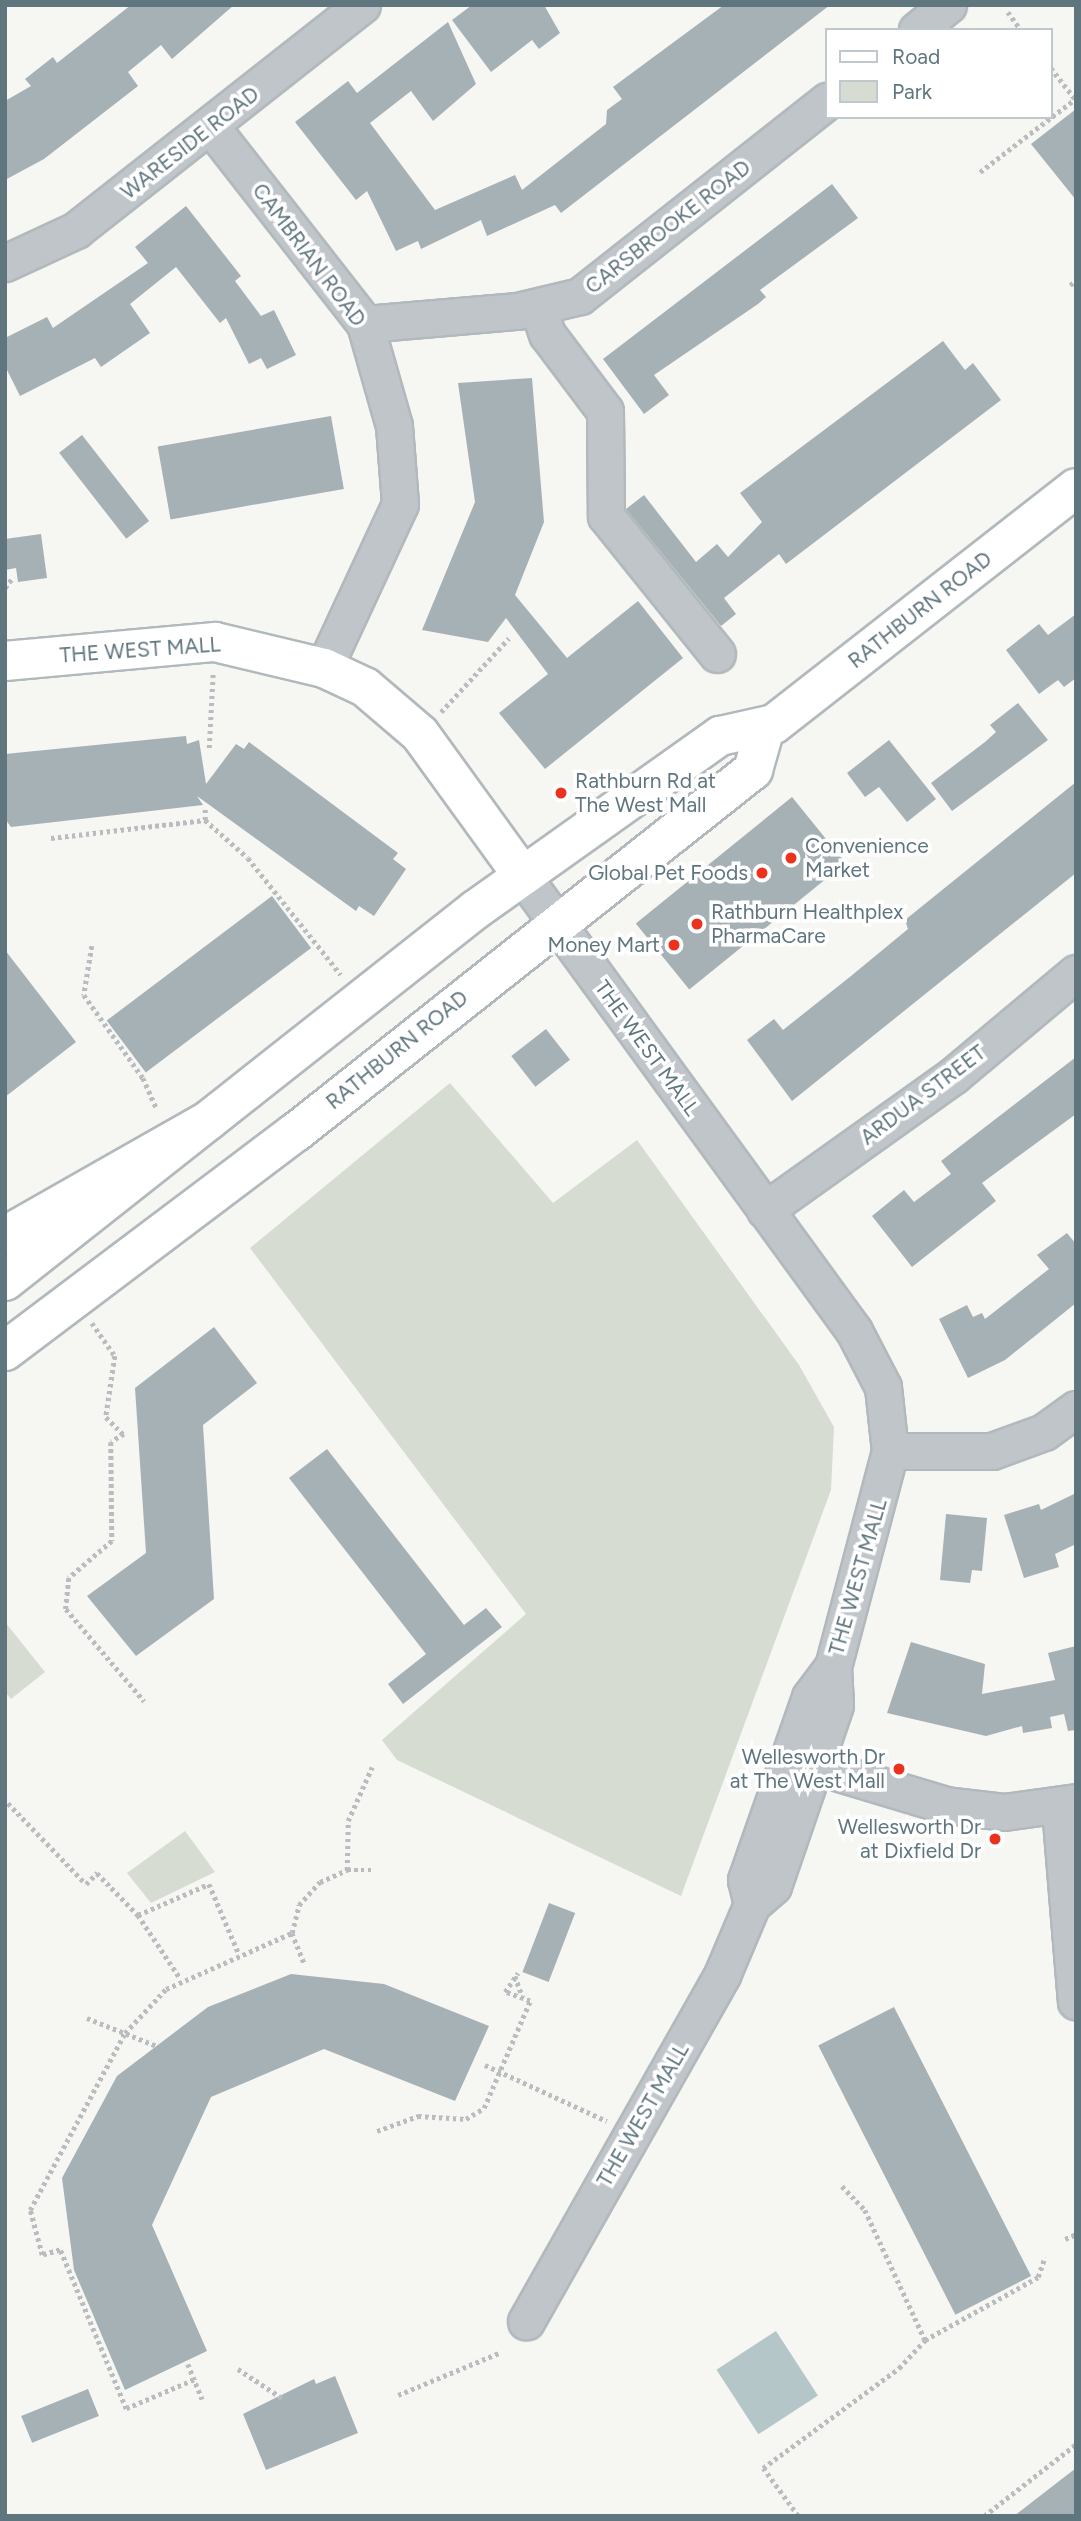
<!DOCTYPE html>
<style>
body{margin:0}
#map{position:relative;width:1081px;height:2521px;overflow:hidden;background:#f6f6f3;font-family:Figtree,sans-serif}
div>[style]{position:absolute}
[style*='--x']{left:calc(var(--x)*1px);top:calc(var(--y)*1px);width:calc(var(--w)*1px);rotate:calc(var(--a)*1deg)}
.green>*{inset:0;background:#d7dcd2}
.water>*{inset:0;background:#b5c6c8;transform-origin:0 0}
.building>*{inset:0;background:#a6b1b5;transform-origin:0 0}
.path>*{height:4.5px;margin-top:-2.25px;transform-origin:0;background:repeating-linear-gradient(90deg,#b9bdbf 0 3.5px,transparent 0 7px)}
.roads{filter:drop-shadow(2px 0 #b2b9bc) drop-shadow(-2px 0 #b2b9bc) drop-shadow(0 2px #b2b9bc) drop-shadow(0 -2px #b2b9bc)}
.minor>*{height:35px;margin:-17.5px;padding:0 17.5px;transform-origin:17.5px;border-radius:17.5px;background:#bfc5c8}
.major>*{height:38px;margin:-19px;padding:0 19px;transform-origin:19px;border-radius:19px;background:#fff}
.highway>*{height:38px;margin:-19px;padding:0 19px;transform-origin:19px;border-radius:19px;background:#fff}
.dots>*{width:19px;height:19px;translate:-50% -50%;box-sizing:border-box;border:4px solid #fff;border-radius:50%}
span{translate:-50% -50%;white-space:nowrap;text-align:center;line-height:1.15;-webkit-text-stroke:7px #fff;paint-order:stroke}
.street-label{font-size:21px;color:#60767f}
.poi-label{font-size:21px;color:#60767f}
.left{translate:0 -50%;text-align:left}
.right{translate:-100% -50%;text-align:right}
.frame{position:absolute;inset:0;border:7px solid #60767f;pointer-events:none}
.legend{position:absolute;left:825px;top:28px;width:228px;height:91px;box-sizing:border-box;background:#fff;border:2px solid #bfc8cc;margin:0;padding:9px 12px;list-style:none;font-size:21px;color:#60767f}
.legend li{display:flex;align-items:center;gap:14px;height:35px}
.legend b{width:35px;border:2px solid #bfc8cc}
</style>
<div id="map">
<div class="green">
<div style="clip-path:polygon(450px 1083px,553px 1203px,637px 1140px,799px 1365px,834px 1427px,831px 1490px,681px 1896px,397px 1760px,382px 1740px,526px 1614px,250px 1248px)"></div>
<div style="clip-path:polygon(5px 1622px,45px 1672px,11px 1699px,5px 1692px)"></div>
<div style="clip-path:polygon(185px 1831px,215px 1872px,151px 1903px,127px 1873px)"></div>
</div>
<div class="water">
<div style="left:776px;top:2331px;width:77px;height:71px;rotate:57deg"></div>
</div>
<div class="building">
<div style="clip-path:polygon(131px 5px,234px 5px,172px 59px,161px 45px,128px 72px,138px 86px,44px 159px,5px 180px,5px 101px,31px 86px,25px 79px,53px 57px,57px 63px)"></div>
<div style="clip-path:polygon(472px 5px,544px 5px,560px 33px,539px 49px,532px 40px,491px 72px,452px 20px)"></div>
<div style="clip-path:polygon(724px 5px,830px 5px,561px 213px,555px 205px,487px 236px,481px 220px,421px 249px,418px 241px,396px 251px,367px 191px,356px 200px,295px 122px,348px 81px,357px 93px,448px 22px,476px 84px,433px 121px,411px 91px,370px 123px,435px 210px,515px 175px,522px 190px,606px 124px,607px 110px,622px 99px,613px 87px)"></div>
<div style="clip-path:polygon(1076px 109px,1076px 200px,1031px 144px)"></div>
<div style="clip-path:polygon(832px 184px,858px 218px,760px 290px,766px 297px,758px 304px,654px 375px,669px 395px,644px 414px,603px 359px)"></div>
<div style="clip-path:polygon(186px 206px,241px 276px,235px 281px,261px 316px,274px 310px,296px 355px,267px 369px,261px 358px,249px 364px,226px 318px,220px 323px,176px 267px,130px 304px,150px 333px,101px 367px,95px 358px,20px 396px,5px 366px,5px 338px,47px 317px,53px 328px,148px 263px,135px 247px)"></div>
<div style="clip-path:polygon(943px 341px,965px 370px,973px 363px,1001px 400px,786px 564px,779px 554px,724px 598px,736px 614px,721px 626px,626px 509px,644px 495px,696px 562px,717px 544px,728px 557px,762px 522px,740px 493px)"></div>
<div style="clip-path:polygon(532px 378px,544px 522px,515px 595px,567px 658px,638px 601px,683px 658px,545px 769px,499px 713px,548px 674px,506px 618px,488px 642px,422px 630px,475px 502px,458px 383px)"></div>
<div style="left:331px;top:416px;width:74px;height:176px;rotate:80deg"></div>
<div style="left:82px;top:435px;width:109px;height:29px;rotate:52deg"></div>
<div style="clip-path:polygon(41px 534px,47px 578px,18px 582px,16px 568px,5px 570px,5px 539px)"></div>
<div style="clip-path:polygon(1076px 614px,1076px 678px,1064px 687px,1058px 680px,1039px 694px,1006px 650px,1039px 624px,1048px 635px)"></div>
<div style="clip-path:polygon(1018px 703px,1048px 740px,952px 811px,931px 783px,985px 742px,996px 732px,990px 725px)"></div>
<div style="clip-path:polygon(186px 736px,187px 744px,199px 740px,206px 784px,236px 744px,244px 749px,249px 742px,398px 853px,393px 859px,406px 869px,374px 916px,359px 906px,356px 911px,197px 796px,203px 805px,11px 827px,5px 819px,5px 754px)"></div>
<div style="clip-path:polygon(889px 740px,936px 799px,907px 822px,879px 787px,865px 797px,847px 773px)"></div>
<div style="clip-path:polygon(1076px 782px,1076px 873px,792px 1101px,747px 1040px,774px 1019px,783px 1030px,851px 976px,908px 929px,905px 920px)"></div>
<div style="left:792px;top:797px;width:85px;height:201px;rotate:51deg"></div>
<div style="left:272px;top:896px;width:65px;height:207px;rotate:53deg"></div>
<div style="clip-path:polygon(5px 950px,76px 1042px,5px 1097px)"></div>
<div style="left:546px;top:1029px;width:39px;height:44px;rotate:52deg"></div>
<div style="clip-path:polygon(1076px 1057px,1076px 1114px,982px 1183px,996px 1201px,912px 1267px,872px 1216px,904px 1190px,914px 1202px,951px 1174px,941px 1161px)"></div>
<div style="clip-path:polygon(1067px 1233px,1076px 1244px,1076px 1303px,1005px 1360px,968px 1378px,939px 1319px,967px 1305px,973px 1317px,982px 1313px,985px 1319px,1049px 1269px,1037px 1255px)"></div>
<div style="clip-path:polygon(214px 1327px,257px 1383px,203px 1425px,214px 1599px,136px 1656px,87px 1596px,146px 1553px,135px 1388px)"></div>
<div style="clip-path:polygon(327px 1449px,464px 1625px,486px 1608px,502px 1627px,403px 1704px,388px 1684px,426px 1654px,289px 1478px)"></div>
<div style="clip-path:polygon(1076px 1493px,1076px 1544px,1055px 1554px,1059px 1567px,1024px 1578px,1004px 1515px,1039px 1504px,1041px 1510px)"></div>
<div style="clip-path:polygon(946px 1514px,987px 1518px,982px 1571px,972px 1570px,970px 1583px,940px 1580px)"></div>
<div style="clip-path:polygon(911px 1642px,985px 1664px,982px 1694px,1055px 1680px,1048px 1653px,1076px 1646px,1076px 1730px,1068px 1731px,1064px 1714px,1050px 1717px,1052px 1728px,1023px 1733px,1022px 1726px,986px 1736px,887px 1713px)"></div>
<div style="left:549px;top:1903px;width:28px;height:74px;rotate:21deg"></div>
<div style="clip-path:polygon(291px 1974px,384px 1984px,489px 2026px,455px 2101px,324px 2049px,211px 2097px,152px 2225px,207px 2351px,125px 2390px,74px 2270px,62px 2178px,117px 2076px,208px 2007px)"></div>
<div style="left:894px;top:2007px;width:302px;height:85px;rotate:63deg"></div>
<div style="clip-path:polygon(335px 2376px,358px 2433px,266px 2470px,243px 2414px,314px 2379px,316px 2384px)"></div>
<div style="left:88px;top:2389px;width:29px;height:72px;rotate:68deg"></div>
<div style="clip-path:polygon(1076px 2468px,1076px 2516px,1014px 2516px)"></div>
</div>
<div class="path">
<div style="--x:1008;--y:12;--w:22;--a:54"></div>
<div style="--x:1051;--y:68;--w:39;--a:52"></div>
<div style="--x:980;--y:172;--w:120;--a:-37.5"></div>
<div style="--x:1070;--y:285;--w:7;--a:-34"></div>
<div style="--x:5;--y:588;--w:14;--a:-54"></div>
<div style="--x:441;--y:712;--w:100;--a:-47.4"></div>
<div style="--x:209;--y:748;--w:76;--a:-87"></div>
<div style="--x:205;--y:820;--w:13;--a:-90"></div>
<div style="--x:51;--y:838;--w:155;--a:-6.7"></div>
<div style="--x:205;--y:820;--w:57;--a:41.5"></div>
<div style="--x:248;--y:858;--w:149;--a:51.5"></div>
<div style="--x:92;--y:946;--w:50;--a:99.3"></div>
<div style="--x:84;--y:995;--w:102;--a:54.6"></div>
<div style="--x:143;--y:1078;--w:35;--a:66"></div>
<div style="--x:92;--y:1323;--w:40;--a:55.1"></div>
<div style="--x:115;--y:1356;--w:62;--a:98.4"></div>
<div style="--x:106;--y:1417;--w:24;--a:45"></div>
<div style="--x:124;--y:1434;--w:15;--a:148"></div>
<div style="--x:111;--y:1442;--w:99;--a:89.4"></div>
<div style="--x:112;--y:1541;--w:57;--a:139.3"></div>
<div style="--x:69;--y:1578;--w:31;--a:96"></div>
<div style="--x:66;--y:1609;--w:121;--a:49.7"></div>
<div style="--x:8;--y:1803;--w:112;--a:46.1"></div>
<div style="--x:86;--y:1884;--w:16;--a:-45"></div>
<div style="--x:97;--y:1873;--w:59;--a:45.7"></div>
<div style="--x:138;--y:1915;--w:76;--a:56.3"></div>
<div style="--x:347;--y:1870;--w:49;--a:-88.8"></div>
<div style="--x:348;--y:1821;--w:59;--a:-66"></div>
<div style="--x:138;--y:1915;--w:77;--a:-23.6"></div>
<div style="--x:209;--y:1884;--w:76;--a:66.8"></div>
<div style="--x:292;--y:1933;--w:32;--a:68"></div>
<div style="--x:515;--y:1976;--w:23;--a:70"></div>
<div style="--x:87;--y:2018;--w:75;--a:21.8"></div>
<div style="--x:485;--y:2065;--w:134;--a:24.7"></div>
<div style="--x:377;--y:2131;--w:44;--a:-20.1"></div>
<div style="--x:418;--y:2116;--w:48;--a:3.6"></div>
<div style="--x:466;--y:2119;--w:21;--a:-31"></div>
<div style="--x:484;--y:2108;--w:116;--a:-66.7"></div>
<div style="--x:530;--y:2001;--w:27;--a:-160"></div>
<div style="--x:505;--y:1992;--w:23;--a:-56"></div>
<div style="--x:842;--y:2186;--w:33;--a:46"></div>
<div style="--x:865;--y:2210;--w:143;--a:65.2"></div>
<div style="--x:1065;--y:2239;--w:12;--a:-24"></div>
<div style="--x:188;--y:2364;--w:38;--a:68"></div>
<div style="--x:238;--y:2369;--w:53;--a:33.4"></div>
<div style="--x:194;--y:2380;--w:74;--a:156.9"></div>
<div style="--x:126;--y:2409;--w:172;--a:-112.5"></div>
<div style="--x:60;--y:2250;--w:19;--a:164"></div>
<div style="--x:42;--y:2255;--w:47;--a:-104.9"></div>
<div style="--x:30;--y:2210;--w:201;--a:-61.8"></div>
<div style="--x:125;--y:2033;--w:60;--a:-47"></div>
<div style="--x:166;--y:1989;--w:138;--a:-24"></div>
<div style="--x:292;--y:1933;--w:29;--a:-76"></div>
<div style="--x:299;--y:1905;--w:31;--a:-48"></div>
<div style="--x:320;--y:1882;--w:30;--a:-24"></div>
<div style="--x:347;--y:1870;--w:24;--a:0"></div>
<div style="--x:398;--y:2395;--w:109;--a:-22.6"></div>
<div style="--x:798;--y:2516;--w:59;--a:-126.1"></div>
<div style="--x:763;--y:2468;--w:169;--a:-36.3"></div>
<div style="--x:899;--y:2368;--w:38;--a:-47"></div>
<div style="--x:925;--y:2340;--w:129;--a:-29.1"></div>
<div style="--x:1038;--y:2277;--w:21;--a:-71"></div>
<div style="--x:984;--y:2516;--w:117;--a:-38"></div>
</div>
<div class="roads">
<div class="minor">
<div style="--x:917;--y:30;--w:40;--a:-39"></div>
<div style="--x:212;--y:128;--w:249;--a:52"></div>
<div style="--x:365;--y:324;--w:106;--a:74.1"></div>
<div style="--x:394;--y:426;--w:78;--a:85.6"></div>
<div style="--x:400;--y:504;--w:181;--a:114.9"></div>
<div style="--x:5;--y:263;--w:78;--a:-24.9"></div>
<div style="--x:76;--y:230;--w:364;--a:-38.2"></div>
<div style="--x:538;--y:308;--w:28;--a:71"></div>
<div style="--x:547;--y:334;--w:96;--a:53"></div>
<div style="--x:605;--y:411;--w:105;--a:89.5"></div>
<div style="--x:606;--y:516;--w:177;--a:51.2"></div>
<div style="--x:365;--y:324;--w:153;--a:-4.9"></div>
<div style="--x:517;--y:311;--w:65;--a:-13.4"></div>
<div style="--x:580;--y:296;--w:315;--a:-38.3"></div>
<div style="--x:522;--y:875;--w:564;--a:53.94"></div>
<div style="--x:854;--y:1331;--w:63;--a:62.6"></div>
<div style="--x:883;--y:1387;--w:64;--a:83.8"></div>
<div style="--x:890;--y:1451;--w:223;--a:104.8"></div>
<div style="--x:833;--y:1667;--w:38;--a:87"></div>
<div style="--x:835;--y:1705;--w:191;--a:108.9"></div>
<div style="--x:773;--y:1886;--w:28;--a:139"></div>
<div style="--x:752;--y:1904;--w:77;--a:112.9"></div>
<div style="--x:722;--y:1975;--w:398;--a:119.5"></div>
<div style="--x:765;--y:1210;--w:232;--a:-35.5"></div>
<div style="--x:954;--y:1075;--w:159;--a:-39.9"></div>
<div style="--x:890;--y:1451;--w:102;--a:0"></div>
<div style="--x:992;--y:1451;--w:55;--a:-20.1"></div>
<div style="--x:1044;--y:1432;--w:39;--a:-36"></div>
<div style="--x:789;--y:1758;--w:164;--a:16.7"></div>
<div style="--x:946;--y:1805;--w:58;--a:6.9"></div>
<div style="--x:1004;--y:1812;--w:73;--a:-7.9"></div>
<div style="--x:1060;--y:1808;--w:194;--a:85.3"></div>
<div style="--x:752;--y:1904;--w:25;--a:-104"></div>
<div style="--x:746;--y:1880;--w:194;--a:-70.7"></div>
<div style="--x:810;--y:1697;--w:38;--a:-53"></div>
</div>
<div class="major">
<div style="--x:5;--y:661;--w:211;--a:-5.2"></div>
<div style="--x:215;--y:642;--w:112;--a:13.4"></div>
<div style="--x:324;--y:668;--w:45;--a:24.9"></div>
<div style="--x:365;--y:687;--w:72;--a:40.5"></div>
<div style="--x:420;--y:734;--w:174;--a:54.1"></div>
<div style="--x:5;--y:1281;--w:599;--a:-38.29"></div>
<div style="--x:475;--y:910;--w:301;--a:-35.4"></div>
<div style="--x:720;--y:736;--w:55;--a:-12.5"></div>
<div style="--x:774;--y:724;--w:383;--a:-38"></div>
<div style="--x:5;--y:1351;--w:364;--a:-37"></div>
<div style="--x:296;--y:1132;--w:583;--a:-38.38"></div>
<div style="--x:753;--y:770;--w:40;--a:-74"></div>
</div>
<div class="highway">
<div style="--x:5;--y:1236;--w:235;--a:-29.6"></div>
</div>
</div>
<div class="dots">
<div style="left:561px;top:793px;background:#ec311d"></div>
<div style="left:791px;top:858px;background:#ec311d"></div>
<div style="left:762px;top:873px;background:#ec311d"></div>
<div style="left:697px;top:924px;background:#ec311d"></div>
<div style="left:674px;top:945px;background:#ec311d"></div>
<div style="left:899px;top:1769px;background:#ec311d"></div>
<div style="left:995px;top:1839px;background:#ec311d"></div>
</div>
<div class="street-label">
<span style="left:190px;top:143px;rotate:-38deg">WARESIDE ROAD</span>
<span style="left:668px;top:227px;rotate:-38deg">CARSBROOKE ROAD</span>
<span style="left:309px;top:255px;rotate:53deg">CAMBRIAN ROAD</span>
<span style="left:920px;top:610px;rotate:-38deg">RATHBURN ROAD</span>
<span style="left:140px;top:650px;rotate:-4deg">THE WEST MALL</span>
<span style="left:647px;top:1048px;rotate:54deg">THE WEST MALL</span>
<span style="left:397px;top:1050px;rotate:-39deg">RATHBURN ROAD</span>
<span style="left:923px;top:1095px;rotate:-37deg">ARDUA STREET</span>
<span style="left:858px;top:1577px;rotate:-74deg">THE WEST MALL</span>
<span style="left:643px;top:2115px;rotate:-60deg">THE WEST MALL</span>
</div>
<div class="poi-label">
<span class="left" style="left:575px;top:793px">Rathburn Rd at<br>The West Mall</span>
<span class="left" style="left:805px;top:858px">Convenience<br>Market</span>
<span class="right" style="left:748px;top:873px">Global Pet Foods</span>
<span class="left" style="left:711px;top:924px">Rathburn Healthplex<br>PharmaCare</span>
<span class="right" style="left:660px;top:945px">Money Mart</span>
<span class="right" style="left:885px;top:1769px">Wellesworth Dr<br>at The West Mall</span>
<span class="right" style="left:981px;top:1839px">Wellesworth Dr<br>at Dixfield Dr</span>
</div>
<div class="frame"></div>
<ul class="legend">
<li><b style="height:9px;background:#fff"></b>Road</li>
<li><b style="height:19px;background:#d7dcd2"></b>Park</li>
</ul>
</div>
